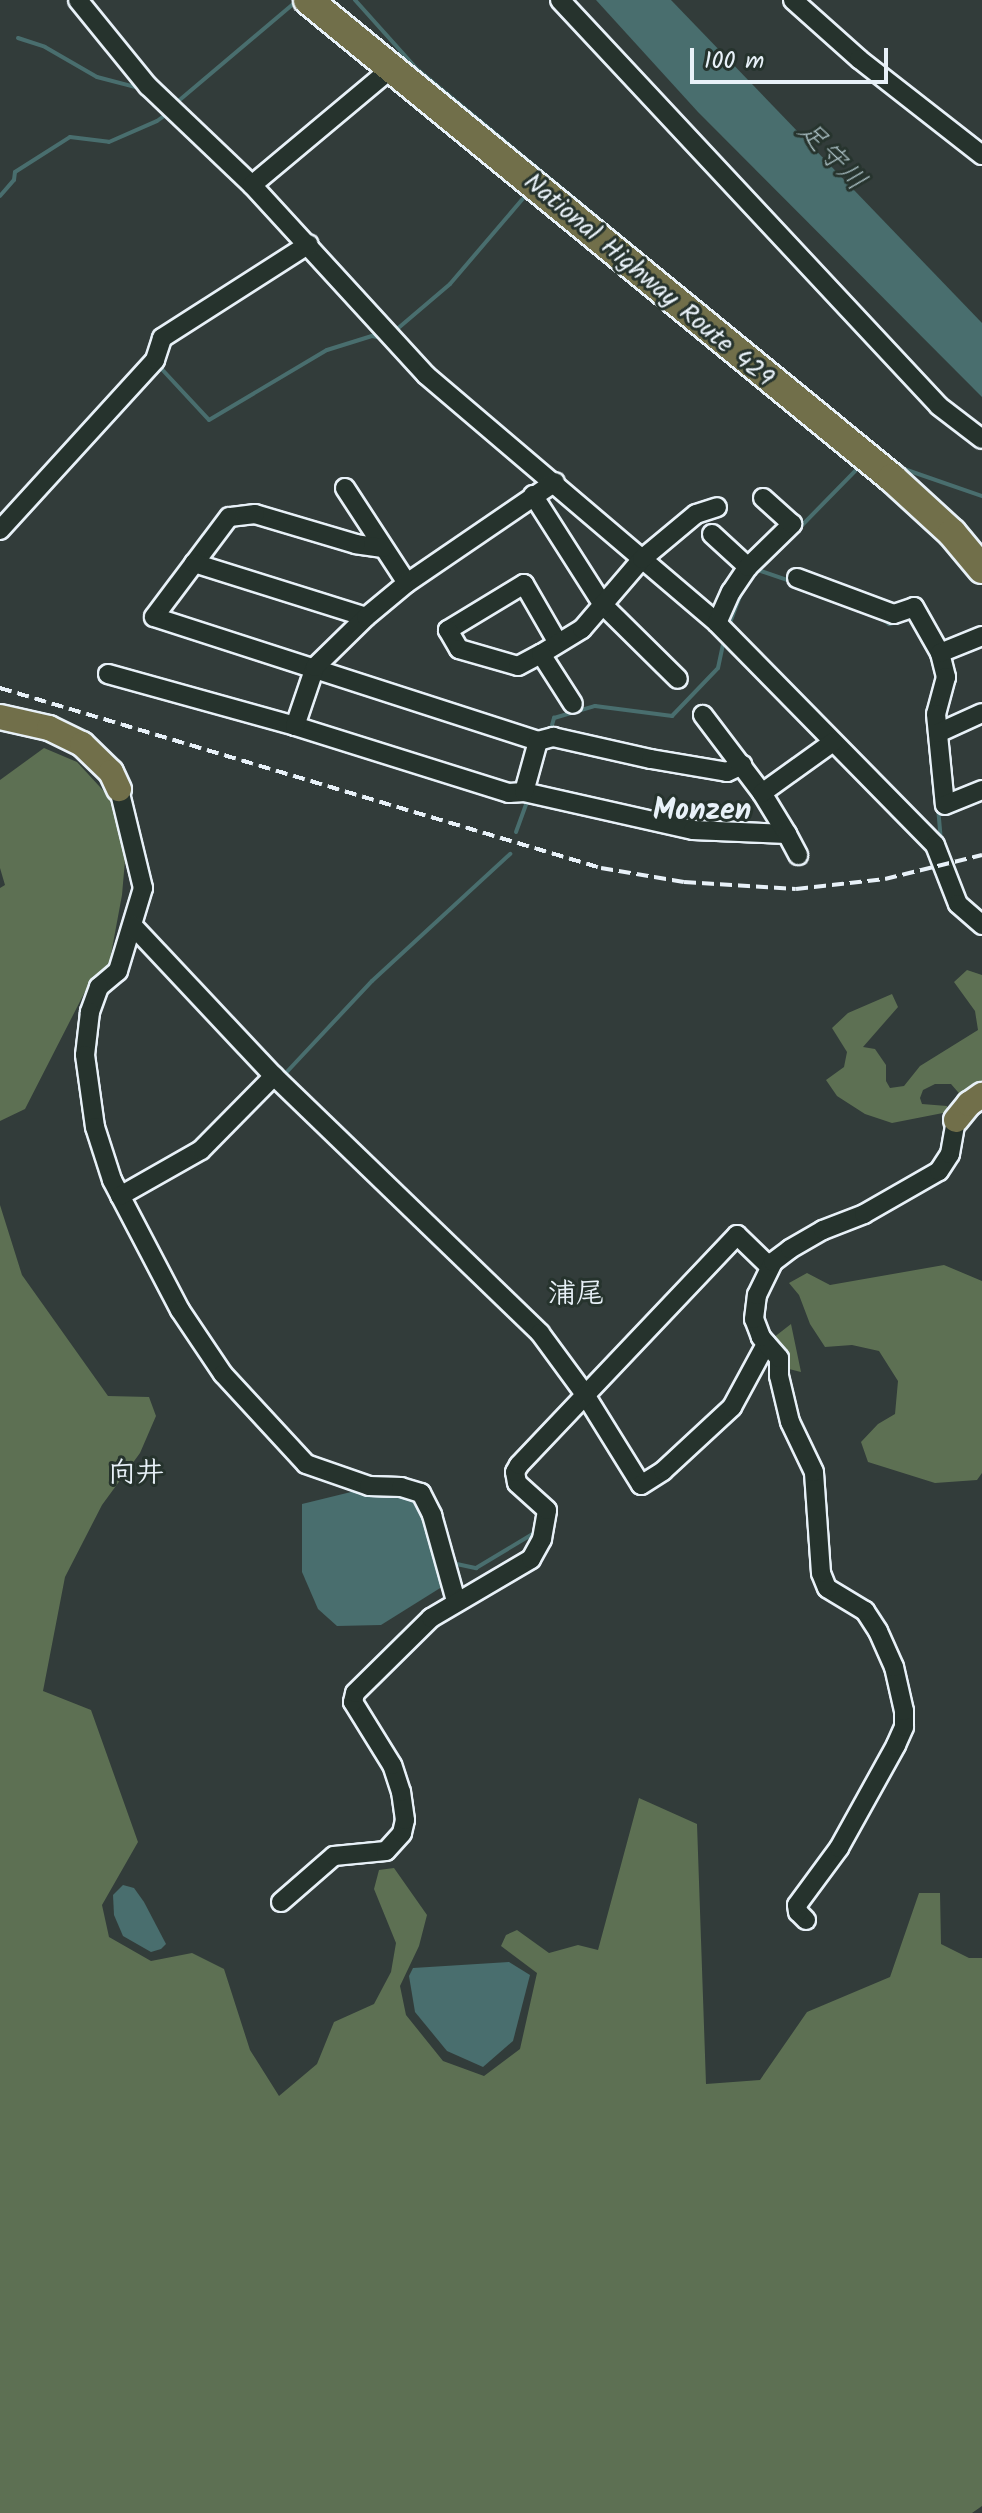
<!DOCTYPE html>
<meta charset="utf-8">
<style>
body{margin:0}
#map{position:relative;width:982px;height:2513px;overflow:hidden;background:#323c3a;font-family:Kalam,"Klee One",sans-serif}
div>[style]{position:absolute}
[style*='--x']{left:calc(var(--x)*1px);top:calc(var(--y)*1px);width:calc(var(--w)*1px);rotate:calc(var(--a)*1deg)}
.green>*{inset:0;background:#5d7053}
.water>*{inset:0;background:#496e6e}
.stream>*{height:4px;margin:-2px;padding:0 2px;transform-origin:2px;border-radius:2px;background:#496e6e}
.roads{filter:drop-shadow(2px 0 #e8f1f8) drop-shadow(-2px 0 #e8f1f8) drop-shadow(0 2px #e8f1f8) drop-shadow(0 -2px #e8f1f8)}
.minor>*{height:18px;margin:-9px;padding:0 9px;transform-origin:9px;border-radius:9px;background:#26332d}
.major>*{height:24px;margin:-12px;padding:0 12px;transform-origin:12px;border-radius:12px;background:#716f4a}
.highway>*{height:28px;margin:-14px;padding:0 14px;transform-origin:14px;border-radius:14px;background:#716f4a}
.rail>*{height:4px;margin-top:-2px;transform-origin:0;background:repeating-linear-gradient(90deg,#e8f1f8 0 12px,transparent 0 18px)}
span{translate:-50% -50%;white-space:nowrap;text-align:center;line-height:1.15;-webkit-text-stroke:6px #26332d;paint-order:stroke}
.street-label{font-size:26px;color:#e8f1f8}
.water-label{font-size:28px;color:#a8bdc1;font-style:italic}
.neighbourhood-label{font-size:28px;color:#e8f1f8;font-weight:700}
.quarter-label{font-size:30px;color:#e8f1f8;font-weight:700}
.scale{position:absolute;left:690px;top:48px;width:198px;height:36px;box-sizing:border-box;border:4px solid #e8f1f8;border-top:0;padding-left:10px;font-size:24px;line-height:28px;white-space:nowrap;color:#e8f1f8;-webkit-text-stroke:6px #26332d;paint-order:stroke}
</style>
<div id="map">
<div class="green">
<div style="clip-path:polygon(44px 748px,77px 762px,111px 799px,125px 860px,122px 895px,109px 965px,92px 978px,25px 1109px,0 1121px,0 888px,5px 885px,0 868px,0 780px)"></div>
<div style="clip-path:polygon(967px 970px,982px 975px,982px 1086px,964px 1099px,951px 1084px,935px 1084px,923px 1090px,920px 1098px,922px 1104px,947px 1106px,948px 1112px,892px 1123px,865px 1114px,837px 1096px,826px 1080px,844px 1067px,847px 1052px,832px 1028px,848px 1013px,892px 994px,898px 1007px,863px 1047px,875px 1049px,886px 1065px,886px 1081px,890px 1088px,904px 1086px,920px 1066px,978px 1030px,975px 1011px,954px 982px)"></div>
<div style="clip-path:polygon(0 1205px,22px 1275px,108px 1396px,149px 1397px,156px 1416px,140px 1453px,102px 1505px,65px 1577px,43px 1691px,91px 1710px,138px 1842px,102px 1905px,109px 1937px,151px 1961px,192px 1953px,224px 1969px,250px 2050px,279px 2096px,317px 2064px,334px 2022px,374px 2004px,391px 1972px,396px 1943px,374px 1889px,379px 1870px,394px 1868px,427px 1915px,419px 1946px,400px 1986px,406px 2015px,443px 2061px,484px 2076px,520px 2049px,537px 1973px,501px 1946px,506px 1935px,517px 1930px,549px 1953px,578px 1945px,598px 1950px,639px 1798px,697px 1824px,706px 2084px,760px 2080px,807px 2012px,890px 1977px,919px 1893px,940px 1893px,941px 1944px,969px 1958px,982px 1958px,982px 2506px,972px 2513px,0 2513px)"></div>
<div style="clip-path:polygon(944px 1265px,982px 1281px,982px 1473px,977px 1480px,935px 1483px,868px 1462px,861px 1442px,878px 1424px,895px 1414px,898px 1381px,879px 1351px,852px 1345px,825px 1347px,810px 1324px,799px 1295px,789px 1283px,807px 1273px,830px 1285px)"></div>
<div style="clip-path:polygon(791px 1324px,801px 1372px,789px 1369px,788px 1356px,773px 1338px)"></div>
</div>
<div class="water">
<div style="clip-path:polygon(596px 0,671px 0,982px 323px,982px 397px,698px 112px)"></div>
<div style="clip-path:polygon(351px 1492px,395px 1493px,421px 1504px,445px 1585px,381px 1625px,337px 1626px,318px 1609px,302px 1572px,302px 1504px)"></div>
<div style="clip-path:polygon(123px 1885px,134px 1888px,144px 1902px,166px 1944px,161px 1949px,151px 1952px,123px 1936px,114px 1915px,113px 1895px)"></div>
<div style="clip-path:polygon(509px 1962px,530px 1975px,513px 2041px,483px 2067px,447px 2051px,415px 2012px,409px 1976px,413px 1968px)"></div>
</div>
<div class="stream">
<div style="--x:355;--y:0;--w:93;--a:48.1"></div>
<div style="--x:417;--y:69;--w:415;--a:39.5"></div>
<div style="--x:18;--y:38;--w:28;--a:18"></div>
<div style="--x:45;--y:47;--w:60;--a:30"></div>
<div style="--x:97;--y:77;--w:43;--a:14.7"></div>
<div style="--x:153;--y:103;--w:18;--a:47"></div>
<div style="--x:176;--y:103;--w:153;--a:-40.2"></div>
<div style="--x:0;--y:196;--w:21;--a:-49"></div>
<div style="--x:14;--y:180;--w:8;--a:-83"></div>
<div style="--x:15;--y:172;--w:65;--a:-32.5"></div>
<div style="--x:70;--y:137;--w:39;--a:7"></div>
<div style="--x:109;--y:142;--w:52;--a:-23.6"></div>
<div style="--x:157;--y:121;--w:14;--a:-36"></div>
<div style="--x:396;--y:330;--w:71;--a:-40.4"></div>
<div style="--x:450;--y:284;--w:117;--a:-49.5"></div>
<div style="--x:157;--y:364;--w:76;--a:47.1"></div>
<div style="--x:209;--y:420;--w:137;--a:-30.7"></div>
<div style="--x:327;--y:350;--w:47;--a:-17.3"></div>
<div style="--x:372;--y:336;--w:11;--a:10"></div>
<div style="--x:901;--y:468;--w:86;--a:19.1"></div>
<div style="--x:767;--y:561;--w:130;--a:-45.6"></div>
<div style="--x:758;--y:570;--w:36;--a:19"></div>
<div style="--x:881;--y:618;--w:10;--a:37"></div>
<div style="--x:889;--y:624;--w:9;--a:-13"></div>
<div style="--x:729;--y:625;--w:39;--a:-69"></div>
<div style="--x:743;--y:589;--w:25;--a:-53"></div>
<div style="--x:550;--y:732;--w:15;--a:-74"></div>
<div style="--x:554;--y:718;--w:43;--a:-16.3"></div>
<div style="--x:595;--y:706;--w:78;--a:7.4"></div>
<div style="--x:672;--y:716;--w:66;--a:-46.2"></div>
<div style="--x:718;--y:668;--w:29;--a:-78"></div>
<div style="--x:938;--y:807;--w:35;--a:85"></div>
<div style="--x:516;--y:832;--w:37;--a:-70"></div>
<div style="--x:283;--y:1076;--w:130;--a:-46.9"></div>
<div style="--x:372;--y:981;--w:188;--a:-42.6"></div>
<div style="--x:493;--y:1275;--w:40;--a:45"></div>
<div style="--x:452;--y:1563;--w:25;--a:12"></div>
<div style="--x:476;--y:1568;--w:70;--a:-31"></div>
</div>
<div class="roads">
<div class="minor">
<div style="--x:78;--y:0;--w:111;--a:50.9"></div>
<div style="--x:148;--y:86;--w:144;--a:43.6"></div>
<div style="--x:252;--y:185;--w:258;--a:47.5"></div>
<div style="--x:426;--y:375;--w:382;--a:40.4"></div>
<div style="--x:717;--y:623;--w:311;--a:45.5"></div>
<div style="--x:935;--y:845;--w:63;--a:68.7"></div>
<div style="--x:958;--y:904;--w:32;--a:41"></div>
<div style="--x:560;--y:0;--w:555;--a:46.97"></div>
<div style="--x:939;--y:406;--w:54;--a:37.5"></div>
<div style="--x:793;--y:0;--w:89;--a:41.8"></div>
<div style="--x:859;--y:59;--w:156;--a:38"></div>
<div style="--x:252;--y:185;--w:182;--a:-39.9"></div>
<div style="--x:345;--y:488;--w:113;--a:56.9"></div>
<div style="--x:533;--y:495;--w:130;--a:57.5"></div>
<div style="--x:603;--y:605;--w:105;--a:44.6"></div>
<div style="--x:0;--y:530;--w:230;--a:-47.6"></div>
<div style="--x:155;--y:360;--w:23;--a:-72"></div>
<div style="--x:162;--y:338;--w:174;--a:-32.6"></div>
<div style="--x:712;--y:534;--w:49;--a:42.5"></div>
<div style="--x:383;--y:548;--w:27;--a:-172"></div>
<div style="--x:356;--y:544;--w:105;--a:-163.5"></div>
<div style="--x:255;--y:514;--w:26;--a:173"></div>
<div style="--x:229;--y:517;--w:125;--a:126.9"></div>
<div style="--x:154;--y:617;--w:404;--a:17.9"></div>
<div style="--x:538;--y:741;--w:16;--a:-15"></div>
<div style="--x:553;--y:737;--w:100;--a:12.7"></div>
<div style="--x:651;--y:759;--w:77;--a:9.7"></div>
<div style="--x:727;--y:772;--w:17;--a:-25"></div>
<div style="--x:194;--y:563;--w:180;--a:17.4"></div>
<div style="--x:797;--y:578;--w:103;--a:20.4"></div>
<div style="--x:894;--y:614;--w:21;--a:-19"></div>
<div style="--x:914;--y:607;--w:53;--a:60.5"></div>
<div style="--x:940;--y:653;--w:25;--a:76"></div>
<div style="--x:946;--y:677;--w:38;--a:105"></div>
<div style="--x:936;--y:714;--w:91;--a:84.4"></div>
<div style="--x:945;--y:805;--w:40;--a:-22"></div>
<div style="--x:717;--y:623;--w:34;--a:-66"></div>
<div style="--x:731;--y:592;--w:30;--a:-56"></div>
<div style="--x:748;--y:567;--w:62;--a:-44.3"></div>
<div style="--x:792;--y:524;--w:39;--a:-138"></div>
<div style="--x:558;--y:643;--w:68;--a:-120"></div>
<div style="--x:524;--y:584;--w:89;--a:148.8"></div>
<div style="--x:448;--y:630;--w:22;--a:60"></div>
<div style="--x:459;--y:649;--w:61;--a:16.1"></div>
<div style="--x:518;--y:666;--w:26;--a:-28"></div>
<div style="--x:541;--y:654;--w:48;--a:-31.4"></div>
<div style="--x:582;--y:629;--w:92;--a:-49.4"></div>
<div style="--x:642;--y:559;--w:70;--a:-39.8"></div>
<div style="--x:696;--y:514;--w:22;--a:-18"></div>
<div style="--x:940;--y:653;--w:45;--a:-22"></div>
<div style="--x:541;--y:654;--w:59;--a:57.4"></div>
<div style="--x:108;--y:674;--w:194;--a:15.5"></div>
<div style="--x:295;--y:726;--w:224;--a:17.4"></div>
<div style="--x:509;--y:793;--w:15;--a:-4"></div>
<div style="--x:524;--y:792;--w:173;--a:12.7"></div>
<div style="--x:693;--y:830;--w:94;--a:2.4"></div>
<div style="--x:787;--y:834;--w:48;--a:-121.4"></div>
<div style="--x:762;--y:793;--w:98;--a:-127.1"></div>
<div style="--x:295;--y:726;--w:62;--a:-71.3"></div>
<div style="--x:315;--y:667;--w:71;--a:-44.4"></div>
<div style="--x:366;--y:617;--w:53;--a:-39.7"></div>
<div style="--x:407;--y:583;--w:179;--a:-34.3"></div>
<div style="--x:938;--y:733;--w:48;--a:-24.4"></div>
<div style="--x:119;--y:789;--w:102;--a:76.4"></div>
<div style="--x:143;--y:888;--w:87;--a:106.8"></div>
<div style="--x:118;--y:971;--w:25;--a:140"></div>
<div style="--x:99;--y:987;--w:27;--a:110"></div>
<div style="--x:90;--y:1012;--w:43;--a:96.6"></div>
<div style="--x:85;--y:1055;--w:73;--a:82.1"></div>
<div style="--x:95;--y:1127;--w:56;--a:72.2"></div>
<div style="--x:112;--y:1180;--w:147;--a:62.4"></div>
<div style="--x:180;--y:1310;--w:77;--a:56.1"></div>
<div style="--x:223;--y:1374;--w:122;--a:47.3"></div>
<div style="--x:306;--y:1464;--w:67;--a:19.2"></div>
<div style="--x:369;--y:1486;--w:32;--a:2"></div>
<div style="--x:401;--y:1487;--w:21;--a:17"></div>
<div style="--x:421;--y:1493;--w:25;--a:63"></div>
<div style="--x:432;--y:1515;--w:89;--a:74.4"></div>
<div style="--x:524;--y:792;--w:53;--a:-74.6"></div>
<div style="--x:762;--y:793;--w:87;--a:-35.7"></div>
<div style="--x:787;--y:834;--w:24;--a:62"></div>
<div style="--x:133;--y:926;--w:206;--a:46.8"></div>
<div style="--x:274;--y:1076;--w:370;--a:44"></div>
<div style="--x:540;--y:1333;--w:74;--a:53.7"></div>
<div style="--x:584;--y:1393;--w:108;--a:58.2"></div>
<div style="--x:641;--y:1485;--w:26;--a:-32"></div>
<div style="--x:663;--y:1471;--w:94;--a:-42.8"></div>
<div style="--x:732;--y:1407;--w:72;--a:-61.6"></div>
<div style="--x:120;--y:1196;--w:93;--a:-29.6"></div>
<div style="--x:201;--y:1150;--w:104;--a:-45.4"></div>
<div style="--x:281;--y:1902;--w:70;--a:-41"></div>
<div style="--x:334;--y:1856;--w:52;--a:-5.5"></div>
<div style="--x:386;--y:1851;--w:24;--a:-48"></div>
<div style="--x:402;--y:1833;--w:13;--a:-77"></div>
<div style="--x:405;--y:1820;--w:28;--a:-98"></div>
<div style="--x:401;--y:1792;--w:28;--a:-108"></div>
<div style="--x:392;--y:1765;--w:74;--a:-121.8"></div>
<div style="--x:353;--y:1702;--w:9;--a:-77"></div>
<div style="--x:355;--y:1693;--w:107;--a:-44.6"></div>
<div style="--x:431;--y:1618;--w:116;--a:-30.5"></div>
<div style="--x:531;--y:1559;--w:23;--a:-61"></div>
<div style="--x:542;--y:1539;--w:29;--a:-80"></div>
<div style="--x:547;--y:1510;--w:40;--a:-138"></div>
<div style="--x:517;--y:1483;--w:11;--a:-100"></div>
<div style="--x:515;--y:1472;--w:8;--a:-60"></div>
<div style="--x:519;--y:1465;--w:317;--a:-46.5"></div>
<div style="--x:737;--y:1235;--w:46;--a:44.1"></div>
<div style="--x:806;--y:1920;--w:11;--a:-135"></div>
<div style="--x:798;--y:1912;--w:7;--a:-98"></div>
<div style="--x:797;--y:1905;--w:71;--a:-53.6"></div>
<div style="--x:839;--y:1848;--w:118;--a:-61"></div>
<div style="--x:896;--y:1745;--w:20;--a:-66"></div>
<div style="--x:904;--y:1727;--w:16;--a:-90"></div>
<div style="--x:904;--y:1711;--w:45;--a:-102.8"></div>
<div style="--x:894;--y:1667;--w:39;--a:-114"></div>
<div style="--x:878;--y:1631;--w:24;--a:-123"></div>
<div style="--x:865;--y:1611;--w:44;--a:-148.8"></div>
<div style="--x:827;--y:1588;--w:16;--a:-112"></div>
<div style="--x:821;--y:1573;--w:101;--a:-94"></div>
<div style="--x:814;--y:1472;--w:55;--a:-115.6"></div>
<div style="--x:790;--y:1422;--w:47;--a:-103.4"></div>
<div style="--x:779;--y:1376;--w:18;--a:-90"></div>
<div style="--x:779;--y:1358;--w:28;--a:-131"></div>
<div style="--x:761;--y:1337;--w:19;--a:-111"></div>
<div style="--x:754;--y:1319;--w:24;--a:-83"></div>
<div style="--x:757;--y:1295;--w:37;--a:-64"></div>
<div style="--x:773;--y:1262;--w:21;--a:-37"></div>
<div style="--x:790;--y:1249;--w:38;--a:-30"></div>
<div style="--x:823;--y:1230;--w:44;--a:-21.3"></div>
<div style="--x:864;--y:1214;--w:86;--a:-29.8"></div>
<div style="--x:939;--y:1171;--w:20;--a:-57"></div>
<div style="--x:950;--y:1154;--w:35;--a:-80"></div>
</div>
<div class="major">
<div style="--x:0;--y:717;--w:50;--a:12.7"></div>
<div style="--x:49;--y:728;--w:37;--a:26"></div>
<div style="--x:82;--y:744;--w:40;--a:44"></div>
<div style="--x:111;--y:772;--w:19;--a:65"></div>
<div style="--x:956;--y:1120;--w:21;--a:-51"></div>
<div style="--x:969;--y:1104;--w:16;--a:-35"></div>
</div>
<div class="highway">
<div style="--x:308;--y:0;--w:755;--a:39.3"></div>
<div style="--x:892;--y:478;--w:81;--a:42.5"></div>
<div style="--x:952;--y:533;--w:47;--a:50.2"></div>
</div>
</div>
<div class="rail">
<div style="--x:0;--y:688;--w:627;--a:16.67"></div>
<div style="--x:601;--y:868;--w:84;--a:9.6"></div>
<div style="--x:684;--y:882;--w:112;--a:3.6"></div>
<div style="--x:796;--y:889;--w:90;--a:-6.4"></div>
<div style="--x:885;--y:879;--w:100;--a:-13.9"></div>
</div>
<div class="street-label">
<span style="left:648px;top:281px;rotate:40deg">National Highway Route 429</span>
</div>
<div class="water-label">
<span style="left:831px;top:157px;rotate:46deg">足守川</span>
</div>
<div class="neighbourhood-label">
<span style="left:576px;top:1295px">浦尾</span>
<span style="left:136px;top:1474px">向井</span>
</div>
<div class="quarter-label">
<span style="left:702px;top:811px">Monzen</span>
</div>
<div class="scale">100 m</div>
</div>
